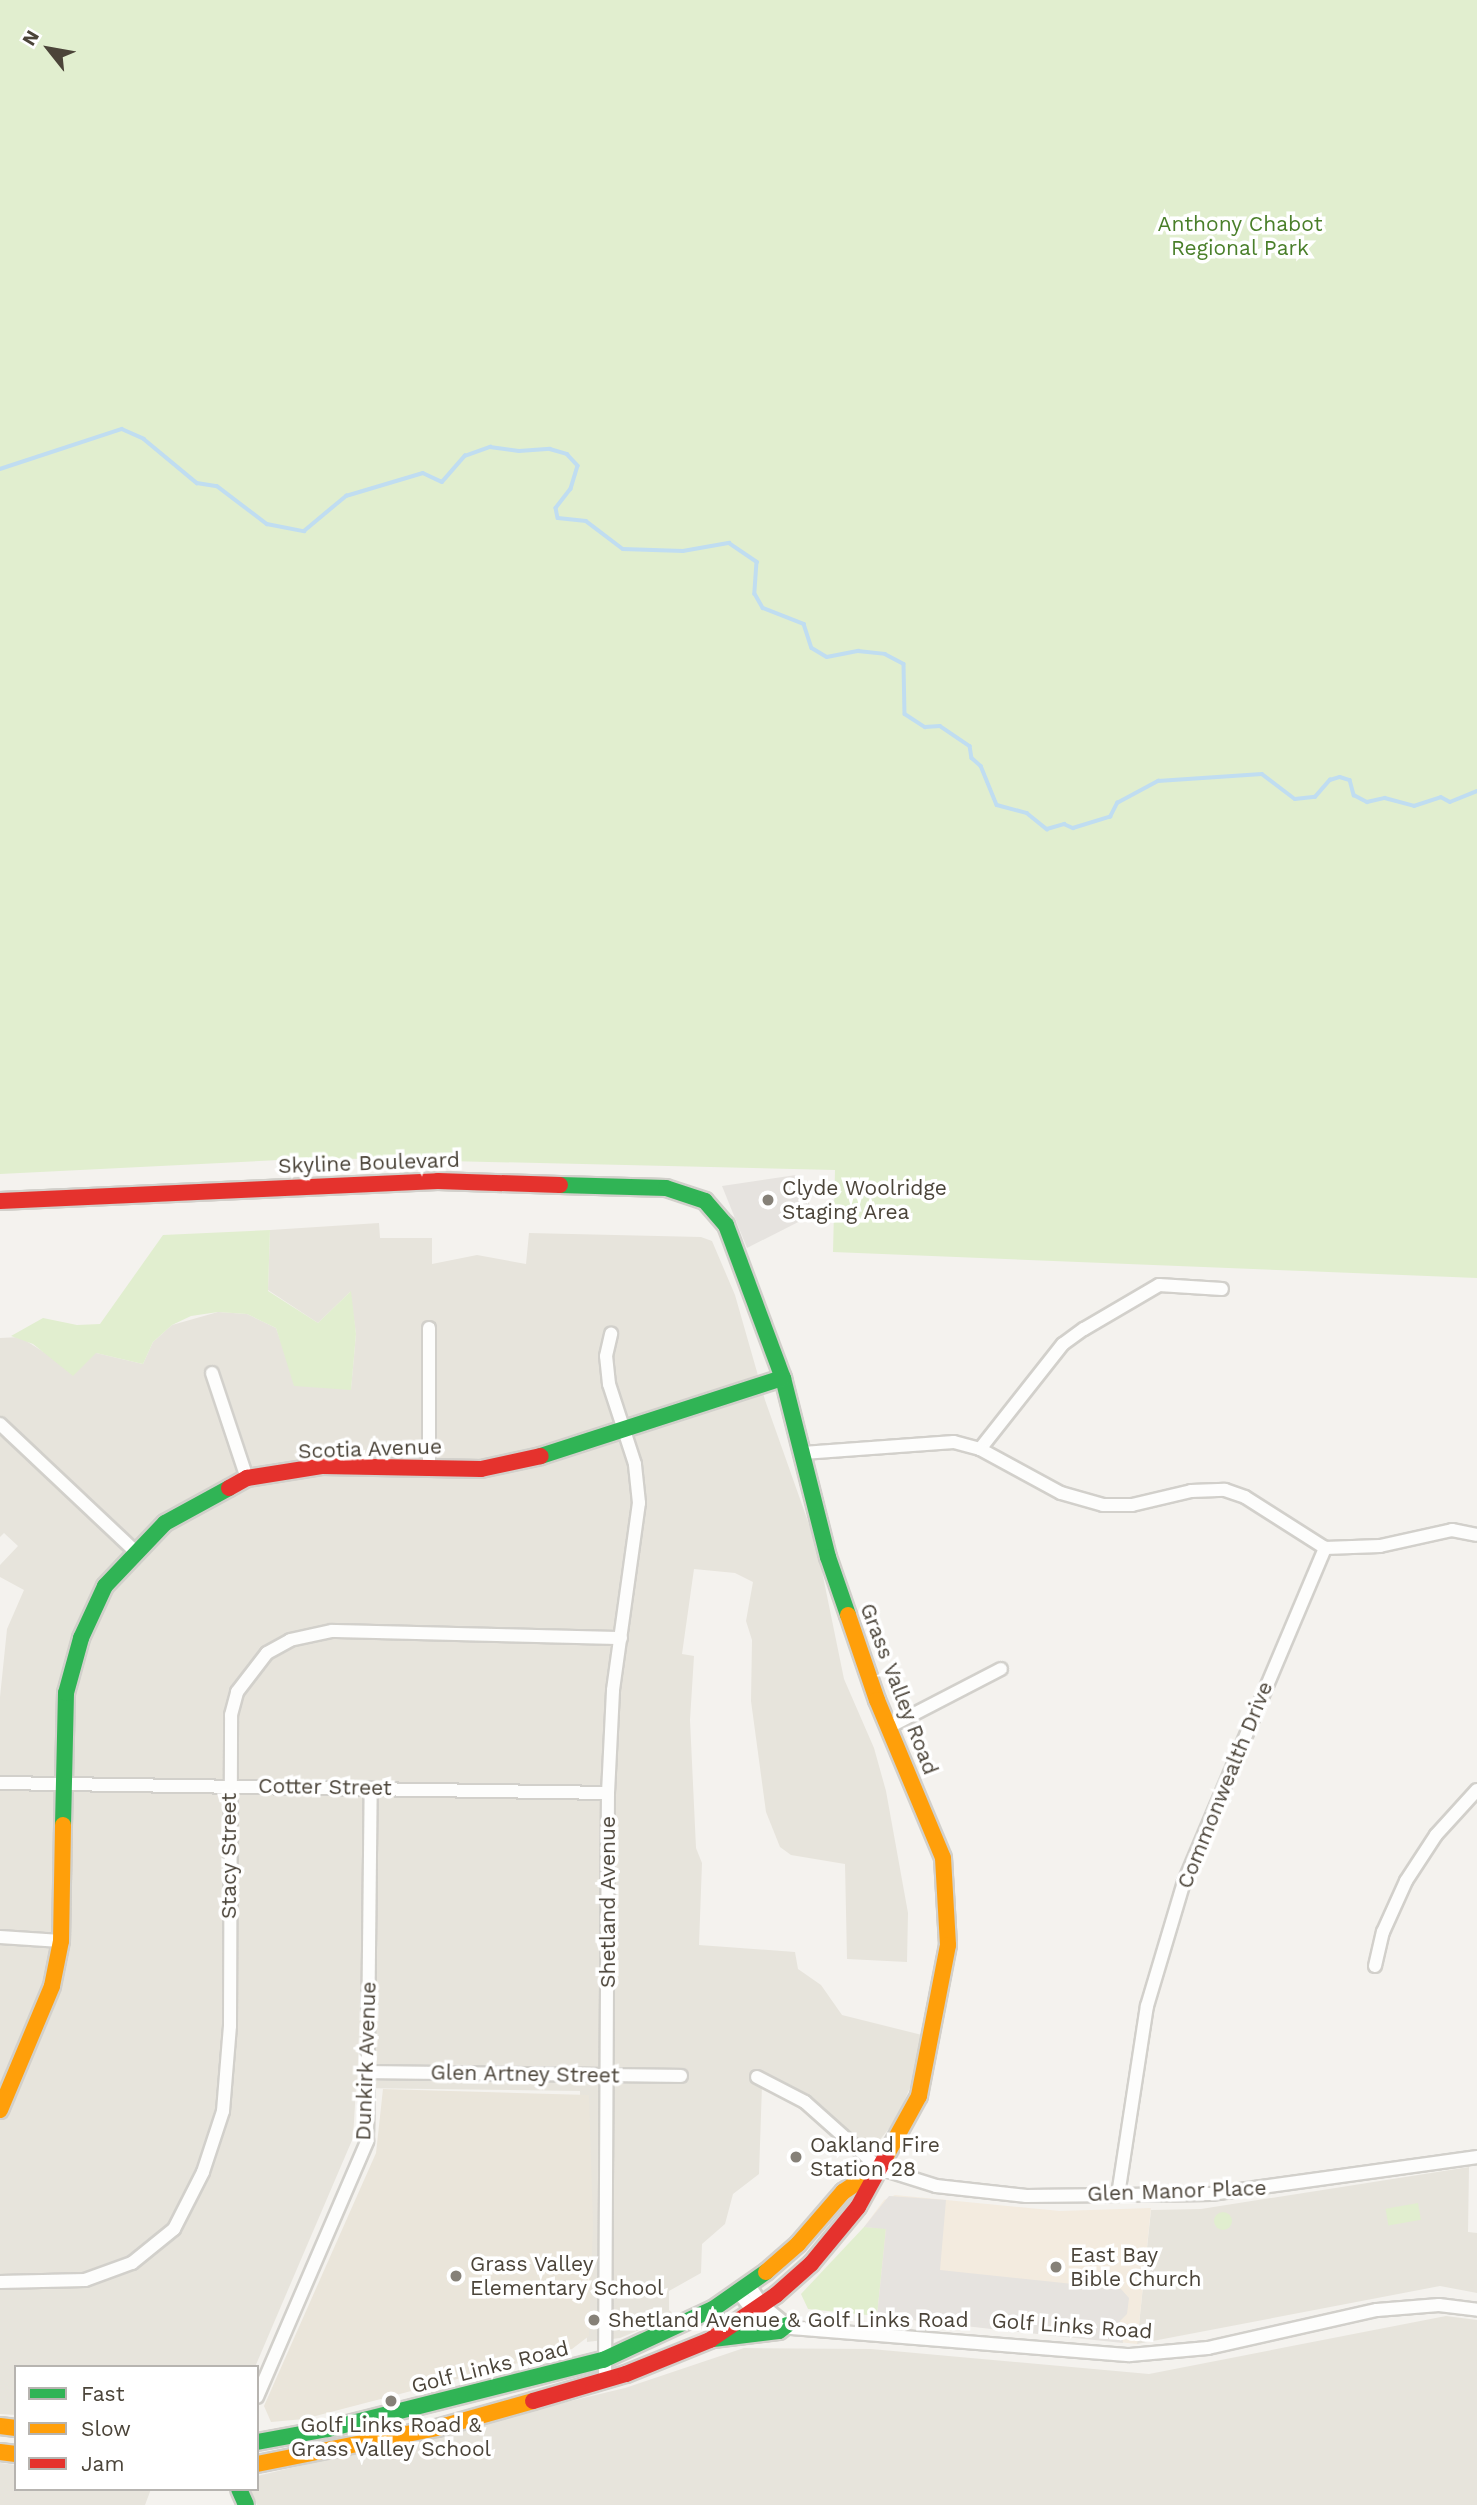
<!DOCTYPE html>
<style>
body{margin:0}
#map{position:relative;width:1477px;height:2505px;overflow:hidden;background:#f4f2ee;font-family:"Work Sans",sans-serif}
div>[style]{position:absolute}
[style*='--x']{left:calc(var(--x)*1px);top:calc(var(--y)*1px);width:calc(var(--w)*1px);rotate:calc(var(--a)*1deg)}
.residential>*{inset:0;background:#e7e4dc}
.commercial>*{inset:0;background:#f3ebdf}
.education>*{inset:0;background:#eae5da}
.green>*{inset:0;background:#e1eecf;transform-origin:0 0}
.round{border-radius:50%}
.parking>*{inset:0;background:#e6e3df}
.stream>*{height:3.5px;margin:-1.75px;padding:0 1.75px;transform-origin:1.75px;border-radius:1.75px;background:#c0ddf1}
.roads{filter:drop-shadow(2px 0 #d2d0cb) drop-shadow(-2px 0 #d2d0cb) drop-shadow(0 2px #d2d0cb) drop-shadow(0 -2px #d2d0cb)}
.street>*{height:12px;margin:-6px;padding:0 6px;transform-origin:6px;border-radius:6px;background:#fdfdfc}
.fast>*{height:16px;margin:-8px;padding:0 8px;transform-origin:8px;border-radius:8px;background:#30b455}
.slow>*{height:16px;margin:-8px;padding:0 8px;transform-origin:8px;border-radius:8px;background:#ff9f0a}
.jam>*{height:16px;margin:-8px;padding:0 8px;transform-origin:8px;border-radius:8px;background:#e5322d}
.dots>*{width:19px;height:19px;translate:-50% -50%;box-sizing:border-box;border:4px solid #fff;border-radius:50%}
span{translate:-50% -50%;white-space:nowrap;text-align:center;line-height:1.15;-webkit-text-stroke:7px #fff;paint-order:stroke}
.park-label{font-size:21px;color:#4a7f2a}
.street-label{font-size:21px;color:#4b4439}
.poi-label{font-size:21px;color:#4b4439}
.left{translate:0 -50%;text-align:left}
.legend{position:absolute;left:14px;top:2365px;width:245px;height:126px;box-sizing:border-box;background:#fff;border:2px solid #b7b4b0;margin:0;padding:9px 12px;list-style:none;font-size:21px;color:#4b4439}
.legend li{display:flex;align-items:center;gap:14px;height:35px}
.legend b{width:35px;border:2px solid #b7b4b0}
.north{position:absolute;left:14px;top:14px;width:70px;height:70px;-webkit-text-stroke:5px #fff;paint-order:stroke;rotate:301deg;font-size:19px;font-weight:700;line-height:28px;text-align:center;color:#4b4439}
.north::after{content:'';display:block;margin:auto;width:24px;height:32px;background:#4b4439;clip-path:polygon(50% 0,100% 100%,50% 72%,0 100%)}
</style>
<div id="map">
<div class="residential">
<div style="clip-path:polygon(379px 1223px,380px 1238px,432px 1238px,432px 1264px,477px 1255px,526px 1264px,529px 1233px,701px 1237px,712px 1241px,735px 1295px,765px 1400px,817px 1547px,844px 1679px,874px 1748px,886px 1791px,908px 1913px,907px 1962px,847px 1959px,845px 1864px,791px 1855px,780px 1847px,766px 1812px,751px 1701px,752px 1640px,746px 1621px,753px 1582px,735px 1573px,694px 1569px,682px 1654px,694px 1656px,690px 1720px,696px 1848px,702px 1863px,699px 1945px,795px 1952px,798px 1969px,821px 1985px,842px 2015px,926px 2036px,919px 2067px,896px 2120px,869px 2153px,794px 2101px,762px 2085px,759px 2174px,733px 2194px,725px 2224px,702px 2244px,701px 2273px,669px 2291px,669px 2310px,675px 2315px,620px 2338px,587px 2342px,580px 2091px,356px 2088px,353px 2138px,255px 2367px,16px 2367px,16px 2415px,0 2414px,0 1697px,7px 1629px,24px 1590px,0 1577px,0 1565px,18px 1546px,4px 1533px,0 1537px,0 1338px,20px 1337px,50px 1356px,96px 1353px,143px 1364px,153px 1342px,172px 1325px,218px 1312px,247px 1314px,276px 1328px,284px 1351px,351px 1389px,356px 1334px,350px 1292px,318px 1323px,268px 1290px,270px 1230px)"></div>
<div style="clip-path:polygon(1469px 2167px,1468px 2232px,1477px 2233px,1477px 2293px,1440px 2286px,1137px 2344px,1151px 2210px,1201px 2209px)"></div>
<div style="clip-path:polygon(1446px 2316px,1477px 2320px,1477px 2505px,257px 2505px,249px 2489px,257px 2489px,257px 2476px,625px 2388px,744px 2348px,871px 2349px,1149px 2374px)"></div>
<div style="clip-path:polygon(0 2463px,16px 2465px,16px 2489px,151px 2489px,145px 2505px,0 2505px)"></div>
</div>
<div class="commercial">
<div style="clip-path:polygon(895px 2195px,1060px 2211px,1151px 2208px,1137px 2344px,877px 2316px,885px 2228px,864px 2227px,884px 2200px)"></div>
</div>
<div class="education">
<div style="clip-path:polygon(383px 2089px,589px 2095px,593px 2224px,589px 2336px,572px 2349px,304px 2419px,271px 2422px,264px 2406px,376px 2153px)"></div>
</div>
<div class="green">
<div style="clip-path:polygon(0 0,1477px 0,1477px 1278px,833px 1252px,835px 1170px,321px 1158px,0 1174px)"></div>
<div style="clip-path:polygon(270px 1230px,268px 1291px,318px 1323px,351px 1291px,356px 1334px,351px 1390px,294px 1386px,276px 1328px,247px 1314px,218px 1312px,191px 1316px,172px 1325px,153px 1342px,143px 1364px,96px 1353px,73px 1376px,33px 1344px,11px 1336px,43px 1318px,77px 1325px,100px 1324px,163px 1235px)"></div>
<div style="left:1418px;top:2203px;width:17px;height:33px;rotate:80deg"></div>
<div class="round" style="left:1214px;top:2212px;width:18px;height:18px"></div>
<div style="clip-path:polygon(864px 2227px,886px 2228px,877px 2316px,808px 2309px,801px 2294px)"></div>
</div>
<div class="parking">
<div style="clip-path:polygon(796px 1175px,814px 1214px,747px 1248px,722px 1186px)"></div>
<div style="clip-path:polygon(889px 2196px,946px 2200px,940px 2270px,1121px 2289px,1129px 2298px,1127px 2314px,1120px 2321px,1123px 2343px,1028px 2333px,1022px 2323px,1019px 2332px,877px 2316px,886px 2229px,864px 2227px)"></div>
</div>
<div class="stream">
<div style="--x:0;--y:469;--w:128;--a:-18.2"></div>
<div style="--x:122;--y:429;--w:24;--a:24"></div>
<div style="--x:144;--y:439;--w:69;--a:39.7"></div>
<div style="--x:197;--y:483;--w:20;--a:9"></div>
<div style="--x:217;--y:486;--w:63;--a:37.2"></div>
<div style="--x:267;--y:524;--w:38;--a:11"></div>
<div style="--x:304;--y:531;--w:55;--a:-39.8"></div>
<div style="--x:346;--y:496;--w:80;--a:-16.6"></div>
<div style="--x:423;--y:473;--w:21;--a:25"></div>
<div style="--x:442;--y:482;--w:35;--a:-49"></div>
<div style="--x:465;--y:456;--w:27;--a:-20"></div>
<div style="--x:490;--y:447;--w:29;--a:8"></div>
<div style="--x:519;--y:451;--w:31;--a:-4"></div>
<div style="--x:550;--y:449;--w:18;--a:16"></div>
<div style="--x:567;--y:454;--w:16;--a:47"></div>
<div style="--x:578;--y:466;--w:24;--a:107"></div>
<div style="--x:571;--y:489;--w:24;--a:128"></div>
<div style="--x:556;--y:508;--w:10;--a:79"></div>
<div style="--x:558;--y:518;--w:28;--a:6"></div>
<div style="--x:586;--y:521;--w:46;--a:37.1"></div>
<div style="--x:623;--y:549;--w:60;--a:1.9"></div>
<div style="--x:683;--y:551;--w:47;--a:-9.9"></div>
<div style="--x:729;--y:543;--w:34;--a:34"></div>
<div style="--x:757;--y:562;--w:32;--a:94"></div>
<div style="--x:755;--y:594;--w:16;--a:60"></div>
<div style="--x:763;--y:608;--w:44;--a:21.3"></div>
<div style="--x:804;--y:624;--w:25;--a:72"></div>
<div style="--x:812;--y:648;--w:17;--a:31"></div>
<div style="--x:827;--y:657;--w:32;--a:-11"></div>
<div style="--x:858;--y:651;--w:27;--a:6"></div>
<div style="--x:885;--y:654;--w:21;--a:28"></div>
<div style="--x:904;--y:664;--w:50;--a:88.9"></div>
<div style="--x:905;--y:714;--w:24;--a:33"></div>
<div style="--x:925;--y:727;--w:15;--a:-4"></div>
<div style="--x:940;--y:726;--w:36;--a:34"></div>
<div style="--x:970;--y:746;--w:12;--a:81"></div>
<div style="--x:972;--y:758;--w:12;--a:42"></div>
<div style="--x:981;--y:766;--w:42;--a:67.7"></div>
<div style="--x:997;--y:805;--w:31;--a:15"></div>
<div style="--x:1027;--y:813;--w:26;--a:39"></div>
<div style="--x:1047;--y:829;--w:18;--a:-16"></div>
<div style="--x:1064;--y:824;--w:10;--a:24"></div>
<div style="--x:1073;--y:828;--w:39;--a:-17"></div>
<div style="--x:1110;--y:817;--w:16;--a:-63"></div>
<div style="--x:1117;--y:803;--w:47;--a:-28.2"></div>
<div style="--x:1158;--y:781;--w:104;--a:-3.9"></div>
<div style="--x:1262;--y:774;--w:41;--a:37.1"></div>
<div style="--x:1295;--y:799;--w:20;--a:-6"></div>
<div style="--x:1315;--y:797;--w:23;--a:-49"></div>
<div style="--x:1330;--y:780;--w:10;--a:-17"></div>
<div style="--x:1340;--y:777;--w:10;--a:17"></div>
<div style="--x:1350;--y:780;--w:16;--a:75"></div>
<div style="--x:1354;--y:795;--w:15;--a:28"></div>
<div style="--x:1367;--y:802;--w:18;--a:-13"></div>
<div style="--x:1385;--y:798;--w:30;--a:15"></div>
<div style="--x:1414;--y:806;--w:28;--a:-18"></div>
<div style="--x:1441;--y:797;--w:10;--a:29"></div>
<div style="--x:1450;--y:802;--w:29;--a:-22"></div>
</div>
<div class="roads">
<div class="street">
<div style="--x:212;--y:1373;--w:111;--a:71.6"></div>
<div style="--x:0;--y:1424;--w:187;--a:43.3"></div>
<div style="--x:980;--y:1449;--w:134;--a:-51.7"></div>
<div style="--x:1063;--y:1344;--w:26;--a:-36"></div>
<div style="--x:1084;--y:1329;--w:87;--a:-30.4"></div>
<div style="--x:1159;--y:1285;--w:63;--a:3.6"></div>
<div style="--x:803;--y:1453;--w:151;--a:-4.2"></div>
<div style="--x:954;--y:1442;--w:27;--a:15"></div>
<div style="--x:980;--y:1449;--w:92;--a:28.5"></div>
<div style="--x:1061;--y:1493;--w:44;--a:15.9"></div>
<div style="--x:1103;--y:1505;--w:29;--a:0"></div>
<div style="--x:1132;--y:1505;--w:61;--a:-13.3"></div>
<div style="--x:1191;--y:1491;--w:34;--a:-2"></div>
<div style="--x:1225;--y:1490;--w:21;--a:19"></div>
<div style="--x:1245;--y:1497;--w:95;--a:32.5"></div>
<div style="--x:1325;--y:1548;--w:55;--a:-2.1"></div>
<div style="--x:1380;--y:1546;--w:74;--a:-12.5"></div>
<div style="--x:1452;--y:1530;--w:25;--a:11"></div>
<div style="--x:429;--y:1466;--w:138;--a:-90"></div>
<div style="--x:889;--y:1727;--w:126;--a:-27.4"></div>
<div style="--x:0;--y:1783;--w:608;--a:0.94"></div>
<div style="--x:0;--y:1937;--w:61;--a:3.8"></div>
<div style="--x:1375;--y:1966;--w:35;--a:-77"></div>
<div style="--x:1383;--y:1932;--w:56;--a:-65.7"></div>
<div style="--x:1406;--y:1881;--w:55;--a:-56.9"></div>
<div style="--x:1436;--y:1835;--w:61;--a:-47.7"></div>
<div style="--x:369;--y:2072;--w:312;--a:0.7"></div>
<div style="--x:757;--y:2077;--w:54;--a:27.5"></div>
<div style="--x:805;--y:2102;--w:99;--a:41.7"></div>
<div style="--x:879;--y:2168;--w:60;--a:17.5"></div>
<div style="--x:936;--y:2186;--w:91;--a:6.3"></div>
<div style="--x:1026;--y:2196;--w:185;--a:-0.6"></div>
<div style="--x:1211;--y:2194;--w:269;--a:-7.9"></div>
<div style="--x:1118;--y:2195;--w:191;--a:-81.3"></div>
<div style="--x:1147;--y:2006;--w:129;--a:-73.4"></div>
<div style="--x:1184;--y:1882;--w:363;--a:-67.1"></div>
<div style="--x:0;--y:2282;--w:85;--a:-1.3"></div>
<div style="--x:85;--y:2280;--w:50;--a:-19.9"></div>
<div style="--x:132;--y:2263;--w:54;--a:-39"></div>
<div style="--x:174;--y:2229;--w:64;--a:-63"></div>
<div style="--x:203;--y:2172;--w:64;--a:-71.8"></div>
<div style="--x:223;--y:2111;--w:85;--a:-85.3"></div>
<div style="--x:230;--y:2026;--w:311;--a:-89.8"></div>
<div style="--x:231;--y:1715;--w:24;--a:-75"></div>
<div style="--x:237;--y:1692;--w:49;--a:-52.4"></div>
<div style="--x:267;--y:1653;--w:26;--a:-29"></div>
<div style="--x:290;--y:1640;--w:43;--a:-12.1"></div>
<div style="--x:332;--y:1631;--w:289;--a:1.4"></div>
<div style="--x:749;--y:2285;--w:24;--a:57"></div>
<div style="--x:762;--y:2305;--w:32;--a:39"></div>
<div style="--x:739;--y:2293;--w:33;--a:52"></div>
<div style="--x:759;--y:2319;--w:22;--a:22"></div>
<div style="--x:779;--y:2327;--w:352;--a:4.6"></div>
<div style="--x:1130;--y:2355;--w:78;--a:-5.1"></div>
<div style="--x:1208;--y:2348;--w:173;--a:-12.7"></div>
<div style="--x:1377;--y:2310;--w:62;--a:-4.6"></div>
<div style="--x:1439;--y:2305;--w:38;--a:7"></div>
<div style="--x:605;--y:2380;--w:587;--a:-89.71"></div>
<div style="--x:608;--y:1793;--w:103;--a:-87.2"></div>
<div style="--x:613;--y:1690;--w:189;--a:-82.1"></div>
<div style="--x:639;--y:1503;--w:39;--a:-96"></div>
<div style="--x:635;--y:1464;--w:84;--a:-108"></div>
<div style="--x:609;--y:1384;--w:28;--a:-96"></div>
<div style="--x:606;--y:1356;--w:23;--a:-77"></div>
<div style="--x:257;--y:2397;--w:279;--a:-66.7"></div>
<div style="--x:367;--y:2141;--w:353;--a:-89.4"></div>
</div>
<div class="fast">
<div style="--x:560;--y:1185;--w:106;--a:1.6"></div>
<div style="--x:666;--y:1188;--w:41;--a:18.4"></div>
<div style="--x:705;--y:1201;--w:32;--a:49"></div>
<div style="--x:726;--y:1225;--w:163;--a:69.6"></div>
<div style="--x:783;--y:1378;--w:185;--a:75.9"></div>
<div style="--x:828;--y:1557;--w:61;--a:71"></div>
<div style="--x:541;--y:1456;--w:254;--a:-17.9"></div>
<div style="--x:63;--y:1825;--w:132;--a:-88.7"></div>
<div style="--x:66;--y:1693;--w:57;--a:-74.7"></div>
<div style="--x:81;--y:1638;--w:57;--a:-65.2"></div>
<div style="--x:105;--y:1586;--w:87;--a:-46.4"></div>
<div style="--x:165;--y:1523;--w:73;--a:-28.7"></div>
<div style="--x:713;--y:2339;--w:66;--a:-6.9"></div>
<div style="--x:779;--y:2331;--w:10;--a:-37"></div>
<div style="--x:257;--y:2442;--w:72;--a:-10.4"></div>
<div style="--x:328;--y:2429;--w:284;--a:-14.1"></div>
<div style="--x:603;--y:2360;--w:121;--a:-24.9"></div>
<div style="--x:713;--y:2309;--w:65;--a:-34.9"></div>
<div style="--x:239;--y:2489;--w:17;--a:66"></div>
</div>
<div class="slow">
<div style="--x:848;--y:1615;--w:90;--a:71.2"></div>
<div style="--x:877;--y:1700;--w:171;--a:67.3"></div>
<div style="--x:943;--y:1858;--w:87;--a:86.7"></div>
<div style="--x:948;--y:1945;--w:154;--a:100.9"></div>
<div style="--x:919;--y:2096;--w:68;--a:118.8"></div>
<div style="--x:0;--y:2110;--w:134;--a:-67.2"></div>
<div style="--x:52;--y:1986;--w:46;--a:-78.7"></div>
<div style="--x:61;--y:1941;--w:116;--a:-89"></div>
<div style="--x:766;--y:2272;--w:43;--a:-41.2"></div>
<div style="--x:798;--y:2244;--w:69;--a:-49.1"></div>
<div style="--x:843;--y:2192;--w:40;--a:-34"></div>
<div style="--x:0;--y:2426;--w:16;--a:7"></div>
<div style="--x:0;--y:2452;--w:16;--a:7"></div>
<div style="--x:257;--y:2464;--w:184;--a:-11.3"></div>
<div style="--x:437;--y:2428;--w:100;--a:-15.7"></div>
</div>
<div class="jam">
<div style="--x:0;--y:1201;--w:438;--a:-2.6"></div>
<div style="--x:438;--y:1181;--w:122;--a:1.9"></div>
<div style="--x:229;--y:1488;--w:21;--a:-29"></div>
<div style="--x:247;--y:1478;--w:77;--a:-9"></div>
<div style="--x:323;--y:1466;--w:158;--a:1.1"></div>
<div style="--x:481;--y:1469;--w:61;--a:-12.2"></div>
<div style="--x:533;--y:2401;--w:97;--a:-16.2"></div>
<div style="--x:626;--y:2374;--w:91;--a:-22"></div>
<div style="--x:710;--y:2340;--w:80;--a:-34.3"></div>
<div style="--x:776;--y:2295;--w:47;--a:-41.5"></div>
<div style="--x:811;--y:2264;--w:74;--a:-50.5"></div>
<div style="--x:858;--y:2207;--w:58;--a:-61.2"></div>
</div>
</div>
<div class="dots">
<div style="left:768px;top:1200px;background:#868178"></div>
<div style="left:796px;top:2157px;background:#868178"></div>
<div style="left:1056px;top:2267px;background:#868178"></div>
<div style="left:456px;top:2276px;background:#868178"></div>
<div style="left:594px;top:2320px;background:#868178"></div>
<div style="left:391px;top:2401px;background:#868178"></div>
</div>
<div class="park-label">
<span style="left:1240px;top:236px">Anthony Chabot<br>Regional Park</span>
</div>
<div class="street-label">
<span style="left:369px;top:1163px;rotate:-2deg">Skyline Boulevard</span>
<span style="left:370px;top:1449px;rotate:-2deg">Scotia Avenue</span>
<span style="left:899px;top:1689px;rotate:69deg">Grass Valley Road</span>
<span style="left:1225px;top:1785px;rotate:-68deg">Commonwealth Drive</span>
<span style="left:325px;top:1787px;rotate:1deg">Cotter Street</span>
<span style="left:229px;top:1856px;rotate:-90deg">Stacy Street</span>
<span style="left:608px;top:1902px;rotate:-90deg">Shetland Avenue</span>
<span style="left:366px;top:2061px;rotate:-88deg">Dunkirk Avenue</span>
<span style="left:525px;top:2074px;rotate:1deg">Glen Artney Street</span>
<span style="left:1177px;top:2191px;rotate:-2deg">Glen Manor Place</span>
<span style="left:1072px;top:2326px;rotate:4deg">Golf Links Road</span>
<span style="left:490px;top:2367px;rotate:-14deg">Golf Links Road</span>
</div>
<div class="poi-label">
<span class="left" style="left:782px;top:1200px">Clyde Woolridge<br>Staging Area</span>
<span class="left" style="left:810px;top:2157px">Oakland Fire<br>Station 28</span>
<span class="left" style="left:1070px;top:2267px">East Bay<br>Bible Church</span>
<span class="left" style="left:470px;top:2276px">Grass Valley<br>Elementary School</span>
<span class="left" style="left:608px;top:2320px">Shetland Avenue &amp; Golf Links Road</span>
<span style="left:391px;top:2437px">Golf Links Road &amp;<br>Grass Valley School</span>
</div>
<ul class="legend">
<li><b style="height:9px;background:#30b455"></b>Fast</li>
<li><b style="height:9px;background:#ff9f0a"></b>Slow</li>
<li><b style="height:9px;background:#e5322d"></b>Jam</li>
</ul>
<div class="north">N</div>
</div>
